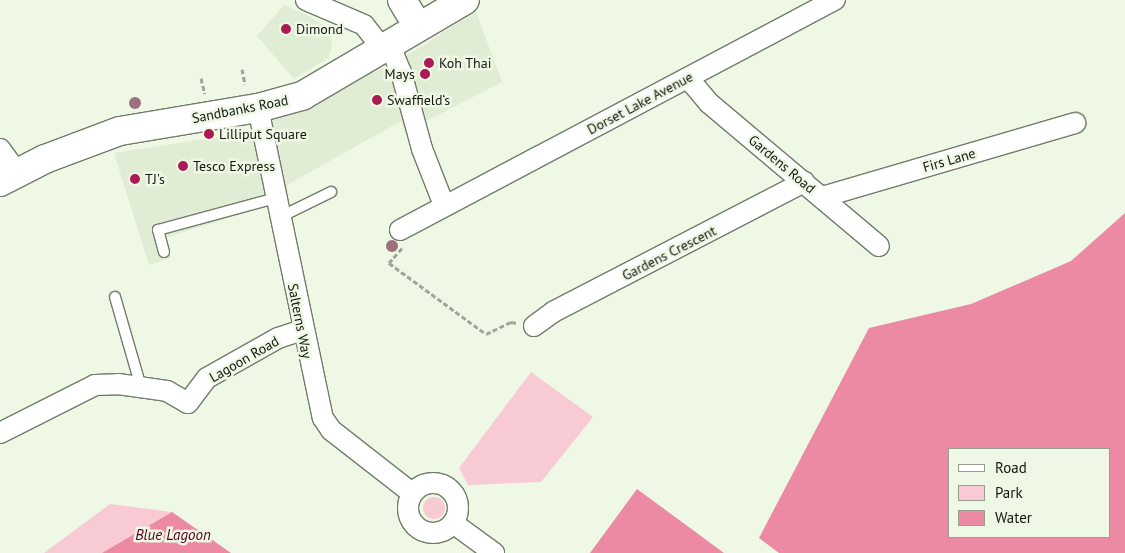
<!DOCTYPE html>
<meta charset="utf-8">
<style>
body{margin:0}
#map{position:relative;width:1125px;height:553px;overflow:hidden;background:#eef8e5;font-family:"PT Sans",sans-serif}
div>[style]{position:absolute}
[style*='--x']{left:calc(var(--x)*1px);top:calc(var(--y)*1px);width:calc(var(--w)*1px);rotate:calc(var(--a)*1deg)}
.built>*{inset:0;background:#e0ecd3}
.green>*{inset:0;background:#f8cad4}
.round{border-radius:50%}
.water>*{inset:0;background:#eb8aa2}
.path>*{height:3px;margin-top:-1.5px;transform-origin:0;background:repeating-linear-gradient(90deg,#9fa698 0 5px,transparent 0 7.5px)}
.roads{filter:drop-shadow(1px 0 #737b6b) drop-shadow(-1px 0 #737b6b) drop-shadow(0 1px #737b6b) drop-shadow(0 -1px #737b6b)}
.lane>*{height:10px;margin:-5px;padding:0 5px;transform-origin:5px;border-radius:5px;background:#fff}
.street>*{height:20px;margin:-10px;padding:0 10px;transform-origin:10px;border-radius:10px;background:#fff}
.street>.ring{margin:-10px;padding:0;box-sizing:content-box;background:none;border:20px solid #fff;border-radius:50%}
.secondary>*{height:28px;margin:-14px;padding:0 14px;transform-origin:14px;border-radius:14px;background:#fff}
.trees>*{width:12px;height:12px;margin:-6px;border-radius:50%;background:#9d707c}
.dots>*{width:14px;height:14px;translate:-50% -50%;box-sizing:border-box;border:2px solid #eef8e5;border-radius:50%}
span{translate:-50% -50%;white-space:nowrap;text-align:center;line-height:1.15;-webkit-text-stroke:5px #eef8e5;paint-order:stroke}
.poi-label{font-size:14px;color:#141711}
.left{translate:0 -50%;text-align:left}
.right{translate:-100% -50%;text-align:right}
.street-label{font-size:14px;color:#141711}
.water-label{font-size:15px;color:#570025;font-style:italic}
.legend{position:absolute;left:948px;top:448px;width:162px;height:90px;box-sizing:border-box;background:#eef8e5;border:1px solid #979e90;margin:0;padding:6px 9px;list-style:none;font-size:15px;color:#141711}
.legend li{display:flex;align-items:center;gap:10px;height:25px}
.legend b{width:25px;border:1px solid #979e90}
</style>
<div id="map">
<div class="built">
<div style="clip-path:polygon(284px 5px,307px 15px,325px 26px,331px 36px,332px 47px,328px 58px,294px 79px,257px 36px)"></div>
<div style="clip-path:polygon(476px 12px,502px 82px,405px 132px,401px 121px,287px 185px,288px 199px,165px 238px,171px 258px,149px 265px,114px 153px,250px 132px,406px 56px)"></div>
</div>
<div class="green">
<div style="clip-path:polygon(531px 372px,593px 417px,541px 482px,468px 485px,459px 468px)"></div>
<div class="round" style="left:423px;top:497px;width:22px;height:22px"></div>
<div style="clip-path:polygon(110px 504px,172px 512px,102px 553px,44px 553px)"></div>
</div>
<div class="water">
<div style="clip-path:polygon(evenodd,1125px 213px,1125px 553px,779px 553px,759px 538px,869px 328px,971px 304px,1071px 261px,1125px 213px,949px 449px,1109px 449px,1109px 537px,949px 537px,949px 449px)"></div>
<div style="clip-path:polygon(637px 489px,724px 553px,590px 553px)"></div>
<div style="clip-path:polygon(172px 512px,231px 553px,102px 553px)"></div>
</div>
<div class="path">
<div style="--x:242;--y:69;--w:15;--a:79"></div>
<div style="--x:201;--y:78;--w:16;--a:76"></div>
<div style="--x:402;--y:248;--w:20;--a:131"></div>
<div style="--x:389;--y:263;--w:120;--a:36.2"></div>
<div style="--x:486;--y:334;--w:28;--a:-26"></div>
<div style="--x:511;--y:322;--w:6;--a:9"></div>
</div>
<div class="roads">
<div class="lane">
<div style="--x:280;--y:217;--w:57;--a:-26.1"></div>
<div style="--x:164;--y:252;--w:23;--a:-105"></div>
<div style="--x:158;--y:230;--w:122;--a:-15.2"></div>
<div style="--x:115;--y:297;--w:94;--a:73.9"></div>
</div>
<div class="street">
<div style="--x:306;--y:0;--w:63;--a:23.3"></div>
<div style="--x:364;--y:25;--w:29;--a:52"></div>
<div style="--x:389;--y:43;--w:31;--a:68"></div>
<div style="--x:401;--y:72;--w:80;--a:74.7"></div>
<div style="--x:422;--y:149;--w:60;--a:68.6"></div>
<div style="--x:688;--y:78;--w:33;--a:50"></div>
<div style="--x:709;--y:103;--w:222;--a:40.1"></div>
<div style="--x:258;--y:108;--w:317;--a:78.2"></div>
<div style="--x:323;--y:418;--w:14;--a:56"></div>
<div style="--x:331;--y:430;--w:103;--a:37.9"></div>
<div style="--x:0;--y:149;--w:29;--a:54"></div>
<div style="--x:822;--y:197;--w:264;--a:-16.3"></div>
<div style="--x:400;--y:230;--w:492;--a:-27.9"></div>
<div style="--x:534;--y:326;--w:24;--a:-36"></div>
<div style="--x:553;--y:312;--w:283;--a:-27.4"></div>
<div style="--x:0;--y:433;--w:106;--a:-26.8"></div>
<div style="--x:95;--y:385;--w:23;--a:-2"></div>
<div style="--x:118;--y:384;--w:49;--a:8.1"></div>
<div style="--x:167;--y:391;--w:24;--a:30"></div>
<div style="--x:188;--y:403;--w:31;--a:-53"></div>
<div style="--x:207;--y:378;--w:81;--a:-29.4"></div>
<div style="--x:278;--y:338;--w:25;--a:-18"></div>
<div class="ring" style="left:408px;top:483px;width:30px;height:30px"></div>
<div style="--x:453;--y:523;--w:51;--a:36.2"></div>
</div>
<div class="secondary">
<div style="--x:402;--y:0;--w:31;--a:59"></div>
<div style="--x:0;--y:182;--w:51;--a:-27.1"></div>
<div style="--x:45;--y:159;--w:80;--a:-20.5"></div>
<div style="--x:120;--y:131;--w:140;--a:-9.5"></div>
<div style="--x:258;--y:108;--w:46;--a:-15.3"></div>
<div style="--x:302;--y:96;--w:189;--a:-30.5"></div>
</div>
</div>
<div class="trees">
<div style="left:135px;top:103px"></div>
<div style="left:392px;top:246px"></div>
</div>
<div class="dots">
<div style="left:286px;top:29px;background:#ab1a54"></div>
<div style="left:429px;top:63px;background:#ab1a54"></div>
<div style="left:425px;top:74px;background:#ab1a54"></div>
<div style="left:377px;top:100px;background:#ab1a54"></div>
<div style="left:209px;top:134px;background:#ab1a54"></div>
<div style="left:183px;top:166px;background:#ab1a54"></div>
<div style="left:135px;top:179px;background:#ab1a54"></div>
</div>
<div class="poi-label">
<span class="left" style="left:296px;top:29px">Dimond</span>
<span class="left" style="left:439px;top:63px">Koh Thai</span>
<span class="right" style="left:415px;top:74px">Mays</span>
<span class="left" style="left:387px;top:100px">Swaffield‘s</span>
<span class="left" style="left:219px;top:134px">Lilliput Square</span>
<span class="left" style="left:193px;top:166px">Tesco Express</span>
<span class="left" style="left:145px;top:179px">TJ's</span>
</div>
<div class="street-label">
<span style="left:640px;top:103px;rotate:-28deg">Dorset Lake Avenue</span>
<span style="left:240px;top:109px;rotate:-11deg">Sandbanks Road</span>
<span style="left:949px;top:160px;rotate:-16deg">Firs Lane</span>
<span style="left:782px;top:164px;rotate:40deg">Gardens Road</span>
<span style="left:669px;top:253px;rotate:-27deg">Gardens Crescent</span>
<span style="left:300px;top:321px;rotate:79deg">Salterns Way</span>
<span style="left:244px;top:359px;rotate:-30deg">Lagoon Road</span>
</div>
<div class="water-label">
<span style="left:173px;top:535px">Blue Lagoon</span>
</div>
<ul class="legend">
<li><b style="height:6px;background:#fff"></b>Road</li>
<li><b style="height:14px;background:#f8cad4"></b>Park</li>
<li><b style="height:14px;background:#eb8aa2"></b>Water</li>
</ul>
</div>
